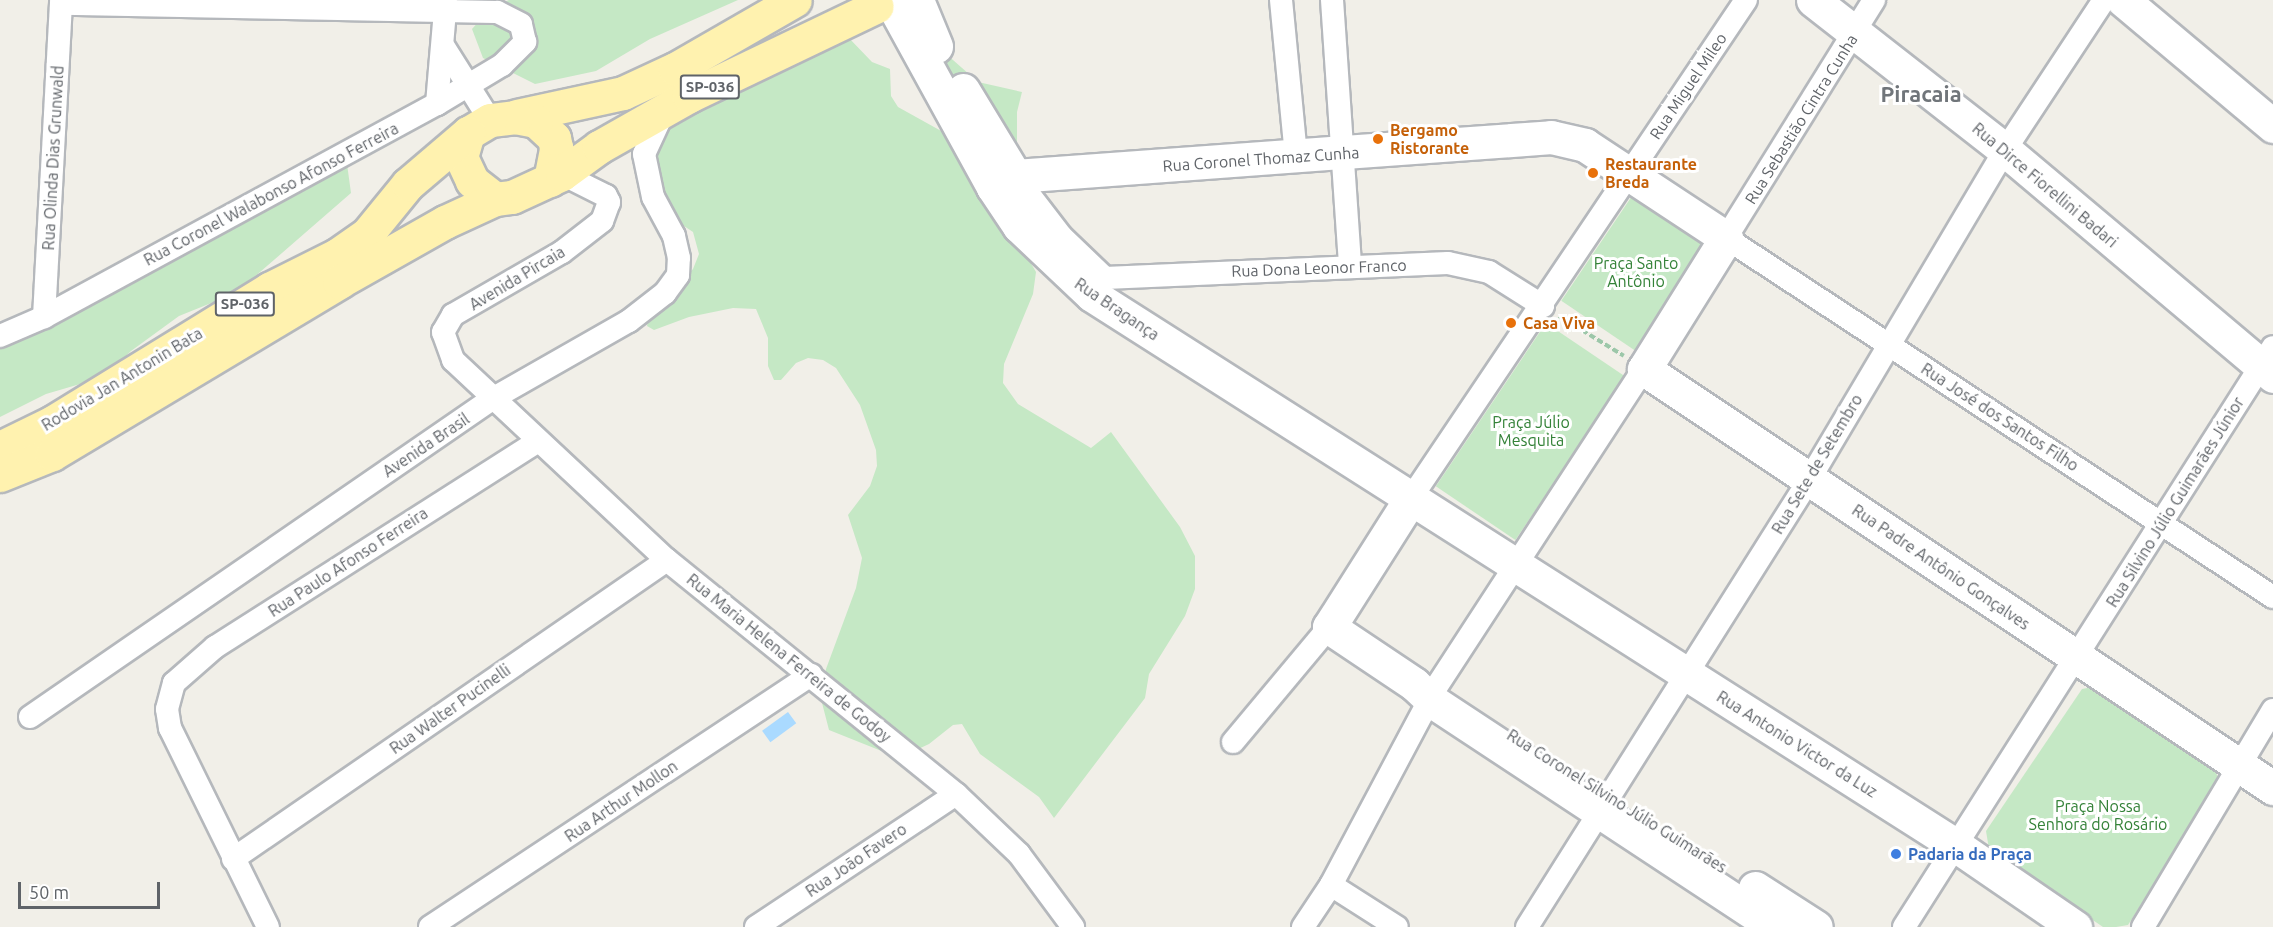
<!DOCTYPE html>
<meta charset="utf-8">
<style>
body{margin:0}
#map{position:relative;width:2273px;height:927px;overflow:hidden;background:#f1efe8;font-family:Ubuntu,sans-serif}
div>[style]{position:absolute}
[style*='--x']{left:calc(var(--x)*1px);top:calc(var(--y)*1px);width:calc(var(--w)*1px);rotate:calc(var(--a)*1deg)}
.green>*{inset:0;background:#c5e8c5;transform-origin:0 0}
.water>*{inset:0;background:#aadaff;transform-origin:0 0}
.path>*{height:4px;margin-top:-2px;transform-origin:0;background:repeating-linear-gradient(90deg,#9cc7a9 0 6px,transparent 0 9px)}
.roads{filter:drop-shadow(2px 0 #b5b8bc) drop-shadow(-2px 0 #b5b8bc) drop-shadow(0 2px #b5b8bc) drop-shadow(0 -2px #b5b8bc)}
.street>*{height:22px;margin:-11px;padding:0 11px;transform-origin:11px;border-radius:11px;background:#fff}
.secondary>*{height:33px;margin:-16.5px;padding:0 16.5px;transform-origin:16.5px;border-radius:16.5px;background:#fff}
.primary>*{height:33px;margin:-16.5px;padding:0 16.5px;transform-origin:16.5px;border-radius:16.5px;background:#fff2af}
.dots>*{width:16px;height:16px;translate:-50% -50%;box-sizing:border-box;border:3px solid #fff;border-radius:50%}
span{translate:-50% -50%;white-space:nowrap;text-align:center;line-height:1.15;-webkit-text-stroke:6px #fff;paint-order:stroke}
.shield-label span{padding:2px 4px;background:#fff;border:2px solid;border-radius:4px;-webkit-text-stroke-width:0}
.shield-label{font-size:15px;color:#5f6368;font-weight:700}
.street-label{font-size:16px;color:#5f6368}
.food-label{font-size:16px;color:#c56008;font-weight:700}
.left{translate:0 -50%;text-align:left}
.park-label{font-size:16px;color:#348238}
.shop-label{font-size:16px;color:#366cbe;font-weight:700}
.district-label{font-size:22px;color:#70757a;font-weight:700}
.scale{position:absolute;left:18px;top:882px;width:142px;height:27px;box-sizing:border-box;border:3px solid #5f6368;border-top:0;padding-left:8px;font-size:18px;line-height:21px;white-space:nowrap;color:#5f6368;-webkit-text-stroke:4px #fff;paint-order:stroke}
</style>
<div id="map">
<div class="green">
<div style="clip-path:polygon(509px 0,738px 0,650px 39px,596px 71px,535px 84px,483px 58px,472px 29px,492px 7px)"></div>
<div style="clip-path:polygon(847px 36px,872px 62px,890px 69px,891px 96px,898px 107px,961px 142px,938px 52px,945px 53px,978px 82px,1022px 92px,1017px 112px,1017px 147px,987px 172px,984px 182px,1036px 272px,1033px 294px,1004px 364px,1003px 383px,1018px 404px,1091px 448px,1111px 432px,1180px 527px,1195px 556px,1195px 589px,1185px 616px,1149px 674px,1145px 698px,1054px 818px,1039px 797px,980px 754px,962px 724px,953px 725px,929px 744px,899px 758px,829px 730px,821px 699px,826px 669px,856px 588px,862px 558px,848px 515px,870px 486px,877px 466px,876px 450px,860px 405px,836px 368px,823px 360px,808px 358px,796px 363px,781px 380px,774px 380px,768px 366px,768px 338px,756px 309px,733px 308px,689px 317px,654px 330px,647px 326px,649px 316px,693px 269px,699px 254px,693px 232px,669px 216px,650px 150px,664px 121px)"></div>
<div style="clip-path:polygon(347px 164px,351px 193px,236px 293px,179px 316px,131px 351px,104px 377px,46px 394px,0 417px,0 333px,44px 319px,73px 315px)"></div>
<div style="left:1634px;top:193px;width:92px;height:130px;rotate:34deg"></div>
<div style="left:1546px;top:323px;width:96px;height:197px;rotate:34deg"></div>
<div style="clip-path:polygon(2098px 686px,2211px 765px,2220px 780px,2128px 925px,2116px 927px,2103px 927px,1989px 849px,1986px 831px,2082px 689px)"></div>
</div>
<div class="water">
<div style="left:788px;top:712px;width:14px;height:32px;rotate:54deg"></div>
</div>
<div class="path">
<div style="--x:1559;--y:316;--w:76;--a:31.6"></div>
</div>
<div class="roads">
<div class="street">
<div style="--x:1281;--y:0;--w:158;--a:84.5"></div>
<div style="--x:1332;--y:0;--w:267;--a:86.1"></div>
<div style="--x:1874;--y:0;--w:280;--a:121.9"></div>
<div style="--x:1726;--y:238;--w:654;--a:33.28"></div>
<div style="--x:444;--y:47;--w:86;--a:57.8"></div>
<div style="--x:437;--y:104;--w:104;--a:-85.1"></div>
<div style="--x:562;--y:174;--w:49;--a:26.6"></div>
<div style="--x:606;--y:196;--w:7;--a:63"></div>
<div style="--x:609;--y:202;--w:20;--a:110"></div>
<div style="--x:602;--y:221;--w:51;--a:142.2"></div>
<div style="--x:562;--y:252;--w:126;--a:150"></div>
<div style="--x:453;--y:315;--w:20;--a:120"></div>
<div style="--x:443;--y:332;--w:30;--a:70"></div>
<div style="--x:453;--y:360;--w:293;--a:43.1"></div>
<div style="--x:667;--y:560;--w:372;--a:39"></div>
<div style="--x:956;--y:794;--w:87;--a:43.6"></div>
<div style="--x:1019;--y:854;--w:91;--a:53.5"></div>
<div style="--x:1015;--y:176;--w:76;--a:52.5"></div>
<div style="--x:1061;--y:236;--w:61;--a:43.7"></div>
<div style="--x:1092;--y:295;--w:21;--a:-53"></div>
<div style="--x:1105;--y:278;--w:343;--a:-2.5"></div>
<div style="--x:1448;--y:263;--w:42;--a:12.4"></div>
<div style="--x:1489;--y:272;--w:64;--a:32.2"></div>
<div style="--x:44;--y:317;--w:317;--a:-86.9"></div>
<div style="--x:0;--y:336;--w:48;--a:-23.4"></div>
<div style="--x:44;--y:317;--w:447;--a:-28.5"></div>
<div style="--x:437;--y:104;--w:76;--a:-31"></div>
<div style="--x:502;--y:65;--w:33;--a:-45"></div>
<div style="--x:525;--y:42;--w:18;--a:-103"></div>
<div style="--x:521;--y:24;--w:27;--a:-153"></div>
<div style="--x:497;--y:12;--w:436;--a:-178.9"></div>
<div style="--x:1411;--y:498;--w:600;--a:-56.07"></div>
<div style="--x:30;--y:717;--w:561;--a:-34.54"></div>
<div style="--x:492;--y:399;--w:158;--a:-29.7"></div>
<div style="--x:629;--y:321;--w:46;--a:-37.9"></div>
<div style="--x:665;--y:293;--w:22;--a:-54"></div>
<div style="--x:678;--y:275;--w:17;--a:-87"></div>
<div style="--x:679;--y:258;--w:23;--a:-103"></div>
<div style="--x:674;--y:236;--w:44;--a:-118.3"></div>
<div style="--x:653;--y:197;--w:44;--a:-101.8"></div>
<div style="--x:644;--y:154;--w:45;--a:-65.1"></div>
<div style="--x:1233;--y:742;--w:150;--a:-50.1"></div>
<div style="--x:233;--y:859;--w:527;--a:-34.56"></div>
<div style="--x:1331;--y:885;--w:78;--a:32.5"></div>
<div style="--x:268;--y:927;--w:222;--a:-116.2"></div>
<div style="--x:170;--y:728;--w:19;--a:-99"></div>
<div style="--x:167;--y:709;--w:27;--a:-75"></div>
<div style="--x:174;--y:683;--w:55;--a:-41.3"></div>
<div style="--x:215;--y:647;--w:383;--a:-32.5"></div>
<div style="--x:430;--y:927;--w:457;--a:-33.5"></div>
<div style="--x:756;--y:927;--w:240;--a:-33.6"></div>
<div style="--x:1303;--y:927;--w:50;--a:-56.3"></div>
<div style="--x:1331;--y:885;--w:222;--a:-62"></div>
<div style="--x:1435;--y:689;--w:382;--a:-56.9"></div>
<div style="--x:1527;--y:927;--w:529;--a:-57.75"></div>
<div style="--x:1809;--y:480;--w:384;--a:-59.3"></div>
<div style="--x:2005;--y:150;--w:180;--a:-56.6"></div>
<div style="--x:1904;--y:927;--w:687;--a:-57.54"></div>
<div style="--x:2143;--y:927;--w:253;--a:-59.1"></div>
</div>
<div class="secondary">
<div style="--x:917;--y:0;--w:50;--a:67.6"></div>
<div style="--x:1813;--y:0;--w:244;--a:38"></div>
<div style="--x:2005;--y:150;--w:351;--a:40.1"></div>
<div style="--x:2123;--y:0;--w:196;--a:40"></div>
<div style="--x:893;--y:5;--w:208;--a:61.2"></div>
<div style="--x:993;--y:187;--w:47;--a:56.3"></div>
<div style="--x:1019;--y:226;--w:100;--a:43.4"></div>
<div style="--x:1092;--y:295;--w:1027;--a:32.51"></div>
<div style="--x:1958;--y:847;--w:142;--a:34.4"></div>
<div style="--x:963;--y:90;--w:100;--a:58.8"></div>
<div style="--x:993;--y:187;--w:25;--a:-27"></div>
<div style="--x:1015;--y:176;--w:330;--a:-4.2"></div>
<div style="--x:1344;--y:152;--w:208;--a:-4.1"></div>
<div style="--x:1551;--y:137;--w:35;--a:13"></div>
<div style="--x:1585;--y:145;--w:169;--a:33.4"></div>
<div style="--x:1726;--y:238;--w:155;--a:122"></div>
<div style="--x:1644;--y:369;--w:756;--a:33.67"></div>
<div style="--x:1411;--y:498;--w:153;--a:122.4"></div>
<div style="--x:1329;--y:627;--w:102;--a:33.8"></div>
<div style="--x:1414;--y:684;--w:25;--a:43"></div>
<div style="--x:1432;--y:701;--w:411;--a:33.4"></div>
<div style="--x:1755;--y:888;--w:72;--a:32.6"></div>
</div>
<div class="primary">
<div style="--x:517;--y:116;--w:108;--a:-12.2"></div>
<div style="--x:623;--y:93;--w:57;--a:-24.8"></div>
<div style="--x:675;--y:69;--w:138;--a:-29.9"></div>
<div style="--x:550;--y:180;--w:33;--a:-79"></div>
<div style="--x:556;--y:148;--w:10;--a:-101"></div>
<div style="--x:554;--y:138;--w:25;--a:-137"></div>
<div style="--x:536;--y:121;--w:20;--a:-169"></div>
<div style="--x:516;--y:117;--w:26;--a:173"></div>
<div style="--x:490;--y:120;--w:26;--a:149"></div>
<div style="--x:468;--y:133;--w:25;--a:106"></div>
<div style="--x:461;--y:157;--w:26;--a:65"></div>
<div style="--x:472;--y:181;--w:29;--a:38"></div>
<div style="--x:495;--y:199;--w:17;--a:-7"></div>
<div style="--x:512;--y:197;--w:55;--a:-24.7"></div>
<div style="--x:562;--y:174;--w:46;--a:-36.1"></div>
<div style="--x:599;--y:147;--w:103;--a:-29.5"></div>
<div style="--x:689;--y:96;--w:208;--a:-25.6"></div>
<div style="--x:0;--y:448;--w:59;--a:-26.1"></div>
<div style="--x:53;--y:422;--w:254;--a:-31.6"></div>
<div style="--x:269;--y:289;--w:76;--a:-26.6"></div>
<div style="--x:337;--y:255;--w:38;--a:-35"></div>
<div style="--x:368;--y:233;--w:63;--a:-50.8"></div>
<div style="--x:408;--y:184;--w:79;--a:-40.4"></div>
<div style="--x:0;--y:475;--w:56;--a:-22"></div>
<div style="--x:52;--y:454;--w:335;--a:-30.9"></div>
<div style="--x:339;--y:282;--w:122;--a:-29.5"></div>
<div style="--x:445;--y:222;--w:55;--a:-24.7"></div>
</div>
</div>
<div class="dots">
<div style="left:1378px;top:139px;background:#e8710a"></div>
<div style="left:1593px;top:173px;background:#e8710a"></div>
<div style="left:1511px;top:323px;background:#e8710a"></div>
<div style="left:1896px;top:854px;background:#3f7fe0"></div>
</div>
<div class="shield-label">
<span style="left:710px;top:87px">SP-036</span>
<span style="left:245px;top:304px">SP-036</span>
</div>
<div class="street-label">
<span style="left:1688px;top:86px;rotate:-56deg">Rua Miguel Mileo</span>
<span style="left:1801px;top:119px;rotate:-58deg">Rua Sebastião Cintra Cunha</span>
<span style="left:53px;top:158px;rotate:-87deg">Rua Olinda Dias Grunwald</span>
<span style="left:1261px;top:159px;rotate:-4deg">Rua Coronel Thomaz Cunha</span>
<span style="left:2045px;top:185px;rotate:40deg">Rua Dirce Fiorellini Badari</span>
<span style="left:271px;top:194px;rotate:-28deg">Rua Coronel Walabonso Afonso Ferreira</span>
<span style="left:1319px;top:268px;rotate:-2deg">Rua Dona Leonor Franco</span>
<span style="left:517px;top:278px;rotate:-31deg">Avenida Pircaia</span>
<span style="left:1117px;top:309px;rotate:34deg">Rua Bragança</span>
<span style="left:122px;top:379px;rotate:-31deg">Rodovia Jan Antonin Bata</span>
<span style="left:2000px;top:417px;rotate:33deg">Rua José dos Santos Filho</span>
<span style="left:426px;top:445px;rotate:-34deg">Avenida Brasil</span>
<span style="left:1817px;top:464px;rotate:-59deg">Rua Sete de Setembro</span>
<span style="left:2175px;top:502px;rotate:-58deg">Rua Silvino Júlio Guimarães Júnior</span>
<span style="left:348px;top:562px;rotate:-33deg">Rua Paulo Afonso Ferreira</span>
<span style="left:1941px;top:567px;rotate:34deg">Rua Padre Antônio Gonçalves</span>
<span style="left:789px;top:658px;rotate:39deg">Rua Maria Helena Ferreira de Godoy</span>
<span style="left:450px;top:709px;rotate:-35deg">Rua Walter Pucinelli</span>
<span style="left:1797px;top:744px;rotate:32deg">Rua Antonio Victor da Luz</span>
<span style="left:621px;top:801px;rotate:-34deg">Rua Arthur Mollon</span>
<span style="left:1617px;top:801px;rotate:32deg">Rua Coronel Silvino Júlio Guimarães</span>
<span style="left:856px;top:860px;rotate:-34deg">Rua João Favero</span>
</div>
<div class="food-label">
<span class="left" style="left:1390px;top:139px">Bergamo<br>Ristorante</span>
<span class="left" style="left:1605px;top:173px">Restaurante<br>Breda</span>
<span class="left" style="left:1523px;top:323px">Casa Viva</span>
</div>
<div class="park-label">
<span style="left:1636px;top:272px">Praça Santo<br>Antônio</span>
<span style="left:1531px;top:431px">Praça Júlio<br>Mesquita</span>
<span style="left:2098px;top:815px">Praça Nossa<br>Senhora do Rosário</span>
</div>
<div class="shop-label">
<span class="left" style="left:1908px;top:854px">Padaria da Praça</span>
</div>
<div class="district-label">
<span style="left:1921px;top:94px">Piracaia</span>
</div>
<div class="scale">50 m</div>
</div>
